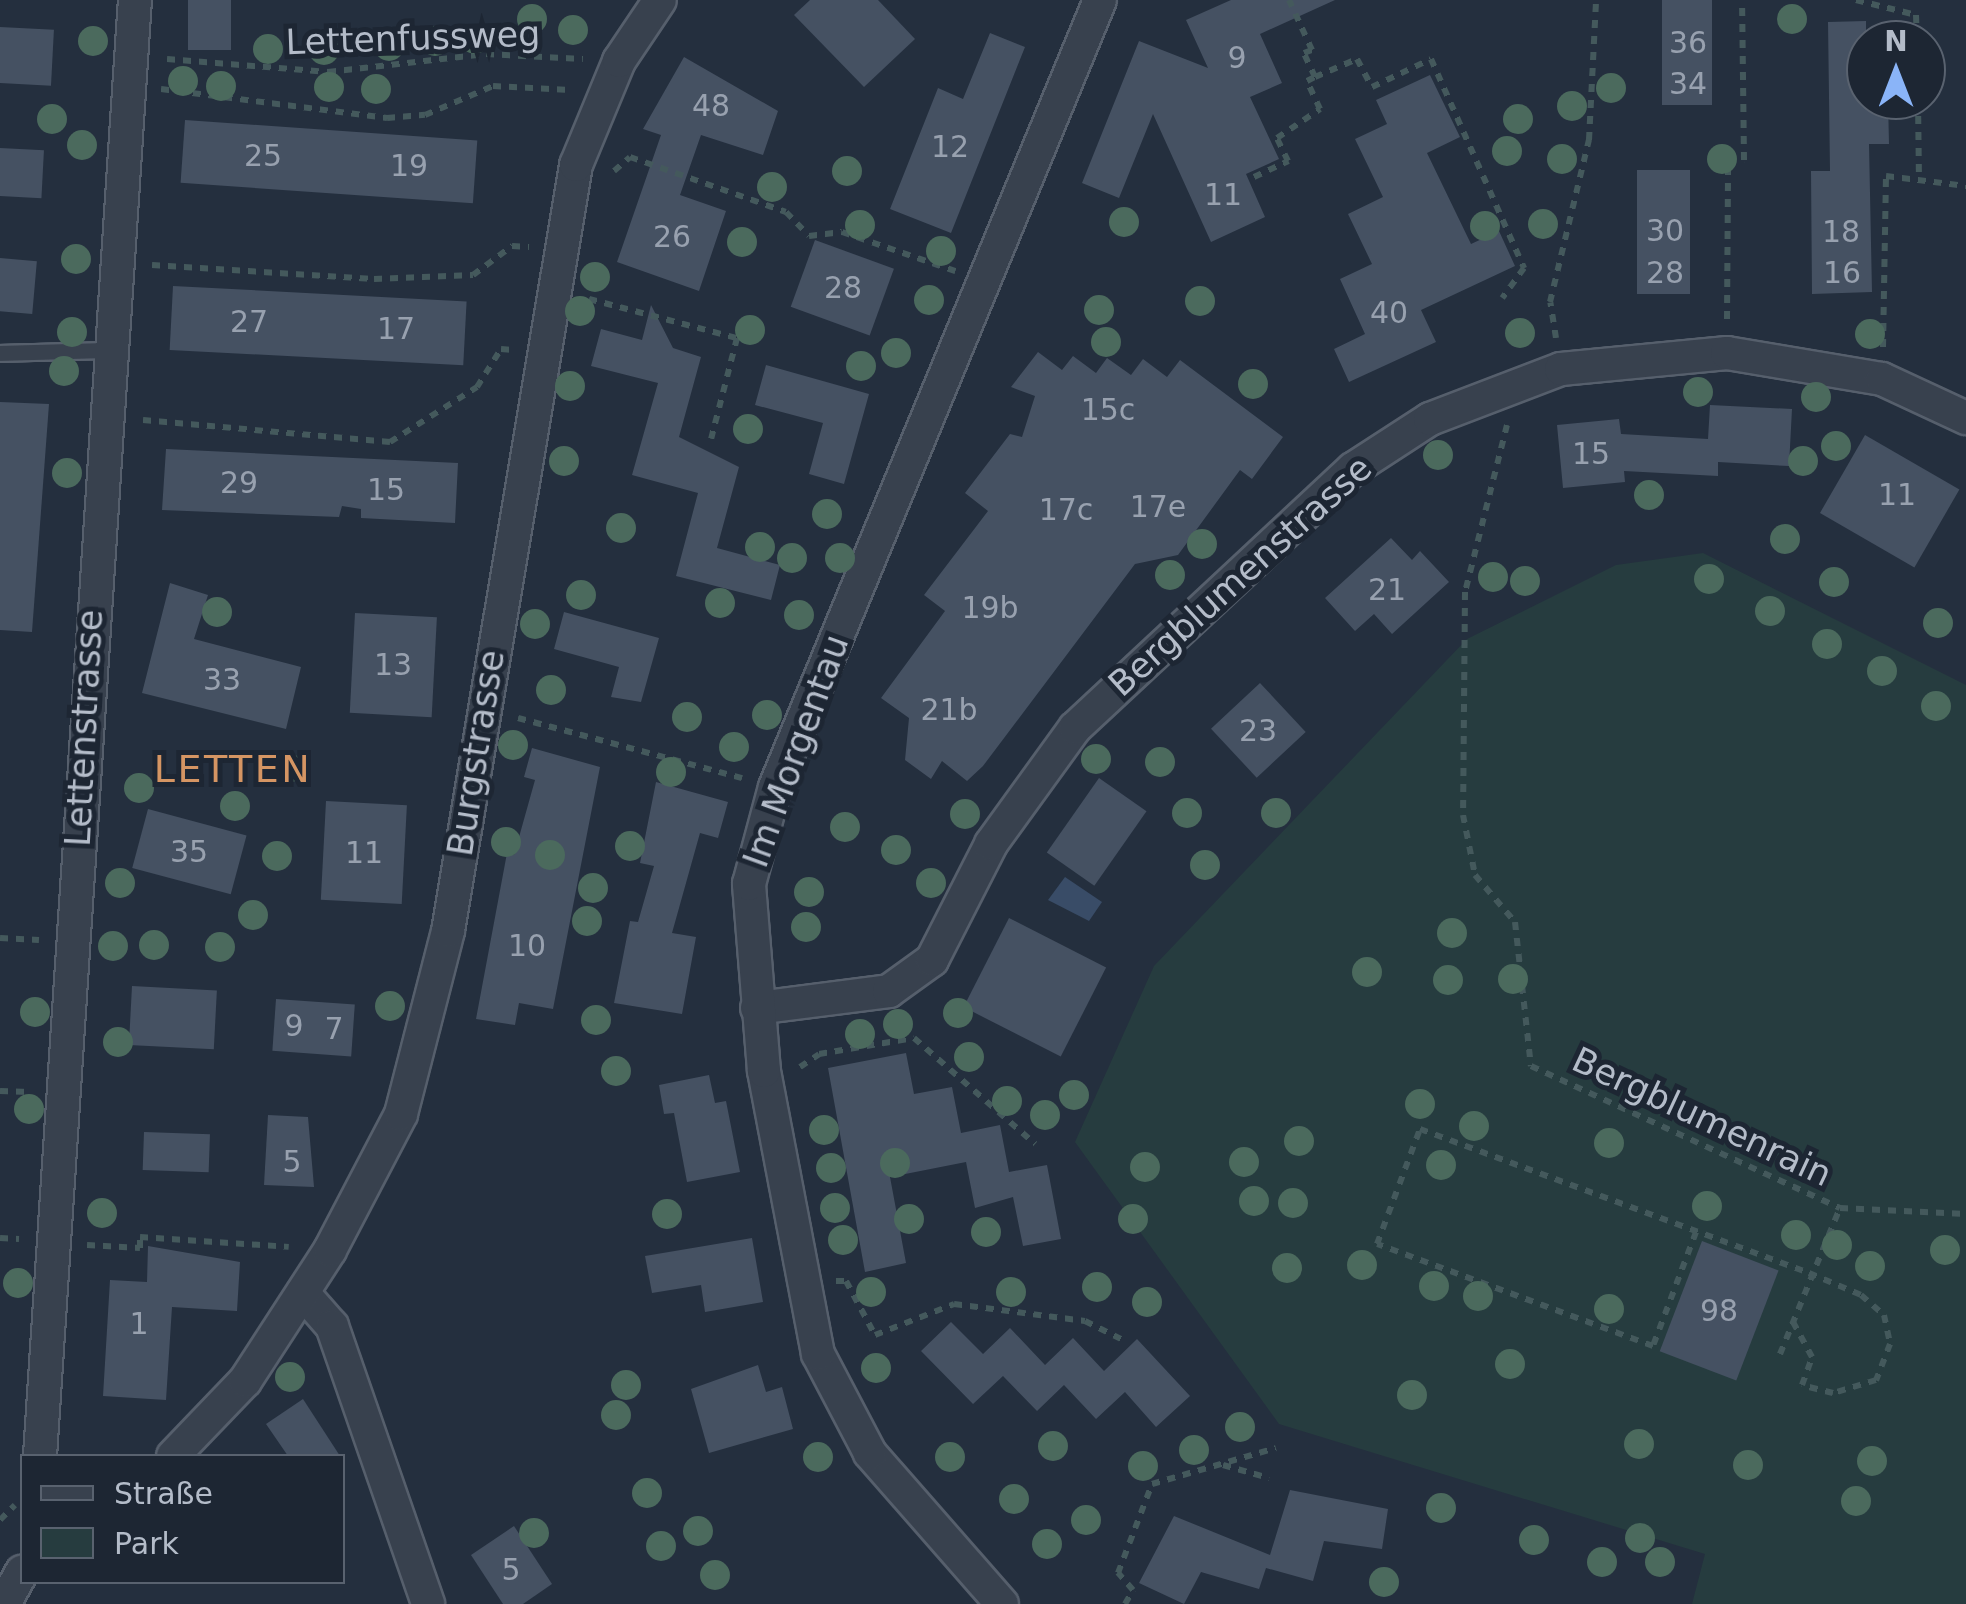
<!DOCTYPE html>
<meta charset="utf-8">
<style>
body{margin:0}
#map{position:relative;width:1966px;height:1604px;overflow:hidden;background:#242f3e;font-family:"DejaVu Sans",sans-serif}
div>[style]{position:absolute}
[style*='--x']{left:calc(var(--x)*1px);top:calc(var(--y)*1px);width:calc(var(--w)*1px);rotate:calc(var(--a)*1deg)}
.green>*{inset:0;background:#263c3f}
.water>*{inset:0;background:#394c67}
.building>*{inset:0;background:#455162;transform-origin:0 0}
.path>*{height:6px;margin-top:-3px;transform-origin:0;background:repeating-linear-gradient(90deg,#44595c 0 8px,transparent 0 16px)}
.roads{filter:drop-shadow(2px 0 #565f6c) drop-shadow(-2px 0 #565f6c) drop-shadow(0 2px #565f6c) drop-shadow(0 -2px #565f6c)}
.service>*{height:15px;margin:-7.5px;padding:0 7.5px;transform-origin:7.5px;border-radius:7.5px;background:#38414e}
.minor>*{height:32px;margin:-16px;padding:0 16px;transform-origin:16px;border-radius:16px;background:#38414e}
.trees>*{width:30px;height:30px;margin:-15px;border-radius:50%;background:#4b6a5d}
span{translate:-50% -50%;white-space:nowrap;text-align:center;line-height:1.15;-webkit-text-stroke:10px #1d2633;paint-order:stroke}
.number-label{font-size:30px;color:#98a1af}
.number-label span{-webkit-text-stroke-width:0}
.street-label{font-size:35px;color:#b4bcc9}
.neighbourhood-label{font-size:38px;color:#d59563;letter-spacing:2.5px}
.legend{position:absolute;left:20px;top:1454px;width:325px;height:130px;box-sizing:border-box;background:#1d2633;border:2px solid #59626f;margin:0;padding:12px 18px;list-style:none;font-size:30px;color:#b4bcc9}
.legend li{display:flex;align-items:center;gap:20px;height:50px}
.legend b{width:50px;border:2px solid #59626f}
.north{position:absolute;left:1846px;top:20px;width:100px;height:100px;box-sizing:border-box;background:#1d2633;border:2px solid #59626f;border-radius:50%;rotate:0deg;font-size:28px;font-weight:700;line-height:40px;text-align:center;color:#b4bcc9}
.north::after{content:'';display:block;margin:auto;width:35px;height:45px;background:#8ab4f8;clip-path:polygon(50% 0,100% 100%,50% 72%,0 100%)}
</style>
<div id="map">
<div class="green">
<div style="clip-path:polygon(1703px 553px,1966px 685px,1966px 1604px,1692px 1604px,1705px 1554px,1279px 1424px,1075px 1142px,1154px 966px,1467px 639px,1616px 565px)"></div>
</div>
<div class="water">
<div style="clip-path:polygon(1065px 877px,1102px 902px,1089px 921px,1048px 900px)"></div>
</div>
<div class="building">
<div style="left:188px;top:0;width:43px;height:50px"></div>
<div style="clip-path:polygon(810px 0,878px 0,915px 39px,864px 87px,794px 15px)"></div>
<div style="clip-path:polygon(1231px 0,1335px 0,1260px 34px,1282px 83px,1250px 97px,1279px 159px,1246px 174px,1265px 217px,1211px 242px,1153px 114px,1119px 198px,1082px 183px,1139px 41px,1208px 68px,1186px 20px)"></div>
<div style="left:1662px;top:0;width:50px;height:105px"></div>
<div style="clip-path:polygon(1866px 21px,1866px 100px,1888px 100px,1889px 144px,1869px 144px,1872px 292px,1812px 294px,1811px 171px,1830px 171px,1828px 22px)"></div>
<div style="left:0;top:27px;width:54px;height:56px;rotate:3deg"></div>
<div style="clip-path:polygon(990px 33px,1025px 47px,951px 233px,890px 209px,938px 88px,963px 99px)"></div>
<div style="clip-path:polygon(684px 57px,778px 111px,763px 155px,701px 135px,680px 195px,726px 211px,699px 291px,617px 262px,661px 135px,643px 129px)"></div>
<div style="clip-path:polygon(1430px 75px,1460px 137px,1427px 153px,1471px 244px,1499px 231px,1515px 266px,1421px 310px,1436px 342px,1349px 382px,1334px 349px,1365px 334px,1340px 279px,1372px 264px,1348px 214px,1383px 197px,1355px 139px,1387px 124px,1376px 100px)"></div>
<div style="left:185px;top:120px;width:293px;height:63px;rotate:4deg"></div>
<div style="left:0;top:148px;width:44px;height:48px;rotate:3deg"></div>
<div style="left:1637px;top:170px;width:53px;height:124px"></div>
<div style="left:815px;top:240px;width:84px;height:71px;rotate:20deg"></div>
<div style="left:0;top:258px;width:37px;height:53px;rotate:5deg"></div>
<div style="left:173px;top:286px;width:294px;height:64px;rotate:3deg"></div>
<div style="clip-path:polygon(651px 305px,673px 348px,701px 357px,679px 437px,739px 467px,717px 548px,780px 565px,771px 600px,676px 576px,698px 493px,632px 475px,658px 383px,591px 366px,601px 329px,642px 340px)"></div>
<div style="clip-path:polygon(1038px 352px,1062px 370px,1073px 356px,1096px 373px,1107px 358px,1131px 375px,1143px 359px,1167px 377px,1180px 360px,1283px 437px,1252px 479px,1240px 470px,1178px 555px,1135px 564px,983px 766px,967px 781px,942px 761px,931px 779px,905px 760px,909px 718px,881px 698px,945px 611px,924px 595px,988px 511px,965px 493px,1010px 434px,1022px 437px,1035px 396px,1011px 387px)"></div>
<div style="clip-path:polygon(766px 365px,869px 394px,844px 484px,809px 474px,823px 423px,755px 405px)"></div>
<div style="clip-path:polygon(0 402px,49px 404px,32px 632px,0 630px)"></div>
<div style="clip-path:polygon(1710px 405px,1792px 409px,1789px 466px,1718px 462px,1718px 476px,1624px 471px,1625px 482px,1563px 488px,1557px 425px,1619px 419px,1621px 434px,1708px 439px)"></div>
<div style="left:1865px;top:435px;width:109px;height:90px;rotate:30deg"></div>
<div style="clip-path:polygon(166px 449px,458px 463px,455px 523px,361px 518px,361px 509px,342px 506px,339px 517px,162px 510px)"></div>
<div style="clip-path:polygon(1391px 538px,1412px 560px,1420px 551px,1449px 582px,1392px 634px,1374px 614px,1355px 631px,1325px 598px)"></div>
<div style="clip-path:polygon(170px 583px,208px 595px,194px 639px,301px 667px,286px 729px,142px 693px)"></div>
<div style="clip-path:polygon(564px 612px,659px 638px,641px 702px,611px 697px,619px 667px,554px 649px)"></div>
<div style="left:355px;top:613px;width:82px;height:100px;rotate:3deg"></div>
<div style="left:1260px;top:683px;width:67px;height:67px;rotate:47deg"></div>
<div style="clip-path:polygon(532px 748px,600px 767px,553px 1009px,519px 1003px,515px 1025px,476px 1019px,507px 853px,514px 855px,535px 780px,524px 777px)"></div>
<div style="left:1099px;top:778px;width:58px;height:91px;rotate:35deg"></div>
<div style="clip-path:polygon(656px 782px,728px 802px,718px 838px,700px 833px,672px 933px,696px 937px,682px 1014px,614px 1003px,630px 921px,638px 922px,654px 866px,640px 863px)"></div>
<div style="left:326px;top:801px;width:81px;height:99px;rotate:3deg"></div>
<div style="left:148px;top:809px;width:102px;height:61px;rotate:15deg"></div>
<div style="left:1009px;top:918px;width:109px;height:100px;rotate:27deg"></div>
<div style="left:132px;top:986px;width:85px;height:59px;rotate:3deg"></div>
<div style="left:276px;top:999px;width:79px;height:52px;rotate:4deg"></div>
<div style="clip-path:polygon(906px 1053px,914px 1094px,952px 1087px,961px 1133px,1000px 1125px,1009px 1172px,1047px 1165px,1061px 1239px,1023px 1246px,1013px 1197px,975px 1208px,966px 1162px,890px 1177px,906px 1263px,865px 1272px,828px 1068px)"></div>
<div style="clip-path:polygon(709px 1075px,715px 1103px,726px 1101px,740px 1172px,687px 1182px,674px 1113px,664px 1114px,659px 1085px)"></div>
<div style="clip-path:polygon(268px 1115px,308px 1117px,314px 1187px,264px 1185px)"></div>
<div style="left:144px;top:1132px;width:66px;height:38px;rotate:2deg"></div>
<div style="clip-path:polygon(752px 1238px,763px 1302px,705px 1312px,701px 1285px,652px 1293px,645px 1256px)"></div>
<div style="left:1702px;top:1241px;width:82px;height:118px;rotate:21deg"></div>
<div style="clip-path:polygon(148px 1246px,240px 1262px,237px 1311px,172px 1307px,166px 1400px,103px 1396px,110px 1280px,147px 1282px)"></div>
<div style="clip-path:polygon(951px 1322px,983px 1354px,1010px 1328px,1045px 1365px,1073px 1338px,1104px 1371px,1137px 1339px,1190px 1396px,1156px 1427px,1125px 1392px,1096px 1419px,1064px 1385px,1037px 1411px,1003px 1376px,973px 1404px,921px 1351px)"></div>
<div style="clip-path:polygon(758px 1365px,766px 1392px,782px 1387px,793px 1429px,709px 1453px,691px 1389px)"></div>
<div style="clip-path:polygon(303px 1399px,340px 1456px,288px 1456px,266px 1424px)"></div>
<div style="clip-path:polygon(1290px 1490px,1388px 1509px,1382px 1549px,1324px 1541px,1313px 1581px,1266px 1568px,1259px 1589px,1201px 1572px,1184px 1604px,1139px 1583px,1174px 1516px,1270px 1555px)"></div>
<div style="clip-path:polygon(514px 1526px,552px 1584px,523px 1604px,503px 1604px,471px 1555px)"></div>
</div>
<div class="path">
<div style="--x:1856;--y:0;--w:62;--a:14"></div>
<div style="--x:1916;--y:15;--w:25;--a:88"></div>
<div style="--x:167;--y:59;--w:162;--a:4.6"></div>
<div style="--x:328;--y:72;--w:159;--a:-6.5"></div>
<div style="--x:486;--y:54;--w:97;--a:3"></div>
<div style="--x:1315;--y:77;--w:46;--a:-23.2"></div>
<div style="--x:1357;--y:59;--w:32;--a:62"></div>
<div style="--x:1372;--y:87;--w:65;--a:-25.4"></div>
<div style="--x:1431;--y:59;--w:229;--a:66"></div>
<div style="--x:1524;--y:268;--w:37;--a:126"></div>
<div style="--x:161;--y:89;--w:228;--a:7.3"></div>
<div style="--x:387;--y:118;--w:38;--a:-5"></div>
<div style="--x:425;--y:115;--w:74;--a:-23.1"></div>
<div style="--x:493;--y:86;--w:77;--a:3"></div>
<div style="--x:1918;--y:100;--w:78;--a:89.3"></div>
<div style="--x:614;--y:171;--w:21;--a:-41"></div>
<div style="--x:630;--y:157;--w:165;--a:19.4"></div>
<div style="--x:786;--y:212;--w:33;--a:46"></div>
<div style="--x:809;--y:236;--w:33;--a:-7"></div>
<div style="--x:842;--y:232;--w:120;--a:19"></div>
<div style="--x:1254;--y:177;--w:38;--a:-25"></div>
<div style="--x:1288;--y:161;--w:25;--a:-116"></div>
<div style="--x:1277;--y:138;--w:52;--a:-34"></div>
<div style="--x:1320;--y:109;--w:31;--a:-115"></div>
<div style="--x:1307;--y:81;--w:9;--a:-27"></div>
<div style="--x:1315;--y:77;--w:26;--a:-115"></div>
<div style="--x:1304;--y:53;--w:9;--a:-21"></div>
<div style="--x:1312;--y:50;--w:55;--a:-114.7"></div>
<div style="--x:152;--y:265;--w:222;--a:3.6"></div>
<div style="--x:374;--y:279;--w:99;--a:-2.3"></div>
<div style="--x:473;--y:275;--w:49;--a:-36.6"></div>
<div style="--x:512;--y:246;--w:17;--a:3"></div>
<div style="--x:589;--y:299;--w:153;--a:14.8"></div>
<div style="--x:737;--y:338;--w:104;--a:104.4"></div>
<div style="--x:1727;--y:319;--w:158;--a:-89.6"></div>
<div style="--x:1728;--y:161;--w:16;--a:-4"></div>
<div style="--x:1744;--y:160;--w:160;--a:-90.7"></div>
<div style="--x:1556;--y:338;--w:36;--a:-99"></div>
<div style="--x:1550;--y:302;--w:167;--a:-76.5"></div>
<div style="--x:1589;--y:140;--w:140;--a:-87.1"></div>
<div style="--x:1883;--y:347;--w:171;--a:-89"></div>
<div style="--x:1886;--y:176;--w:81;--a:7.1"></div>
<div style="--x:143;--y:420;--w:248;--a:5.1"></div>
<div style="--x:390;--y:442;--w:103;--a:-32.3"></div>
<div style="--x:477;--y:387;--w:45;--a:-57.7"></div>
<div style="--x:501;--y:349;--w:11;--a:5"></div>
<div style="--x:1507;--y:425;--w:172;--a:104.1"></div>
<div style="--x:1465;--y:592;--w:223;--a:90.5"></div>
<div style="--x:1463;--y:815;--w:61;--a:78.7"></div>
<div style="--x:1475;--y:875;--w:62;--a:49.6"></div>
<div style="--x:1515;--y:922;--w:145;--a:83.7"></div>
<div style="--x:1531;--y:1066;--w:340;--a:24.7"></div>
<div style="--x:518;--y:718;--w:232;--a:15"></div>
<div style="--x:0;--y:938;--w:39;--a:3"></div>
<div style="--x:800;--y:1067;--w:23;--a:-34"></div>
<div style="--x:819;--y:1054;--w:96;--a:-9.6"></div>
<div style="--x:914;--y:1038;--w:161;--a:41.2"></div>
<div style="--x:0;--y:1091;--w:29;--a:2"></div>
<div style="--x:1696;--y:1232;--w:122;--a:110.7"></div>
<div style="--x:1653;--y:1346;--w:294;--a:-159.7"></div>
<div style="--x:1377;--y:1244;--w:123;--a:-69.5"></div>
<div style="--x:1420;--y:1129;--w:415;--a:20.3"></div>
<div style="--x:1809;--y:1273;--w:56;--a:22.9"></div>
<div style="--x:1861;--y:1295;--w:30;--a:41"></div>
<div style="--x:1884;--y:1315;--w:30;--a:78"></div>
<div style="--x:1890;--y:1344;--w:39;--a:111"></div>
<div style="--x:1876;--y:1380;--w:45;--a:163.2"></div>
<div style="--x:1833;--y:1393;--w:32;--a:-166"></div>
<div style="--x:1802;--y:1385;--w:30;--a:-70"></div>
<div style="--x:1812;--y:1357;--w:42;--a:-118.4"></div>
<div style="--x:0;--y:1238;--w:19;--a:3"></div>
<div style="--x:87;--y:1245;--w:53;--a:3.2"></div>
<div style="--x:140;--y:1248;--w:11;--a:-90"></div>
<div style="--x:140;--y:1237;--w:149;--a:3.8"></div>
<div style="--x:836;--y:1281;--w:10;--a:0"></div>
<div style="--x:846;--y:1281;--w:61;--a:61.8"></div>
<div style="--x:875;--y:1335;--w:85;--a:-21.4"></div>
<div style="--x:954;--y:1304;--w:132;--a:7.4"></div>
<div style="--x:1085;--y:1321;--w:45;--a:26.6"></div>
<div style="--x:1780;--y:1354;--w:158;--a:-67.7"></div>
<div style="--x:1840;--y:1208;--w:126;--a:2.7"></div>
<div style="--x:1223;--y:1465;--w:48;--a:15.8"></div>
<div style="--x:0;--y:1520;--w:21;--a:-45"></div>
<div style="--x:1125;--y:1604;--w:16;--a:-60"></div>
<div style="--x:1133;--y:1590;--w:23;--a:-131"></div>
<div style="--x:1118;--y:1573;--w:95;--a:-69.1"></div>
<div style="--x:1152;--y:1484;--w:129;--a:-16.2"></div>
</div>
<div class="roads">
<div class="service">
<div style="--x:0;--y:353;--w:107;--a:-1.6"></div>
</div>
<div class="minor">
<div style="--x:757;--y:1008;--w:133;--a:-7.3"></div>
<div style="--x:889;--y:991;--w:53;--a:-35.8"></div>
<div style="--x:932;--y:960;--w:130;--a:-63"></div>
<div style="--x:991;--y:844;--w:143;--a:-54.1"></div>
<div style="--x:1075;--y:728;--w:380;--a:-43"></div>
<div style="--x:1353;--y:469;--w:92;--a:-33"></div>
<div style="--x:1430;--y:419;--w:140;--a:-20.9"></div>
<div style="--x:1561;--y:369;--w:167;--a:-5.5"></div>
<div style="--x:1727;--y:353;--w:157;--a:9.5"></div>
<div style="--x:1882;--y:379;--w:93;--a:24.9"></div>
<div style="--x:303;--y:1293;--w:44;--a:48.7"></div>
<div style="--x:332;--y:1326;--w:294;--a:70.9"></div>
<div style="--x:40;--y:1456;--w:1459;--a:-86.27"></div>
<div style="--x:173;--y:1456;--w:104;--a:-46.2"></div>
<div style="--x:245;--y:1381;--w:156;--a:-57"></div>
<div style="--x:330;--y:1250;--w:153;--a:-62.4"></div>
<div style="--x:401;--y:1114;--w:189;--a:-75.6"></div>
<div style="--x:448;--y:931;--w:777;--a:-80.51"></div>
<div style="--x:576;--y:165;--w:113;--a:-67.5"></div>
<div style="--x:619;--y:61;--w:73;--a:-56.1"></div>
<div style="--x:4;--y:1604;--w:37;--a:-61"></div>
<div style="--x:1002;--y:1604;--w:201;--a:-131.2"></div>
<div style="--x:870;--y:1453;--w:112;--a:-117.7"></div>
<div style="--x:818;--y:1354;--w:288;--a:-100.8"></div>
<div style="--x:764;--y:1071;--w:188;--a:-94.6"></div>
<div style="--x:749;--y:884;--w:100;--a:-75"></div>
<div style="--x:775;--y:787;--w:851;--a:-67.56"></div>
</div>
</div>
<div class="trees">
<div style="left:532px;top:19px"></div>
<div style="left:1792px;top:19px"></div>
<div style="left:573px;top:30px"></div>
<div style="left:475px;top:39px"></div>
<div style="left:93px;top:41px"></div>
<div style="left:435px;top:41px"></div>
<div style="left:389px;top:46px"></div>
<div style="left:268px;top:49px"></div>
<div style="left:324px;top:50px"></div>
<div style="left:183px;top:81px"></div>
<div style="left:221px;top:86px"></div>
<div style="left:329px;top:87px"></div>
<div style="left:1611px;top:88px"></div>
<div style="left:376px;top:89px"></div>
<div style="left:1572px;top:106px"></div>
<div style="left:52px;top:119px"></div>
<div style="left:1518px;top:119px"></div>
<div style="left:82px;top:145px"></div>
<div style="left:1507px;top:151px"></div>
<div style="left:1562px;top:159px"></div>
<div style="left:1722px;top:159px"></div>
<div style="left:847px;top:171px"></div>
<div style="left:772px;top:187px"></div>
<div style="left:1124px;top:222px"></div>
<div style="left:1543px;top:224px"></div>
<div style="left:860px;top:225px"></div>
<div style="left:1485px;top:226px"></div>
<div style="left:742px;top:242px"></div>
<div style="left:941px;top:251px"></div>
<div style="left:76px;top:259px"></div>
<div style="left:595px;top:277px"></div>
<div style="left:929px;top:300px"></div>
<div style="left:1200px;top:301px"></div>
<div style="left:1099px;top:310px"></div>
<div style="left:580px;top:311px"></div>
<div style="left:750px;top:330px"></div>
<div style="left:72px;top:332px"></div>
<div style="left:1520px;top:333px"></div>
<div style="left:1870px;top:334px"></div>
<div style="left:1106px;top:342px"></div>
<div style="left:896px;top:353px"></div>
<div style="left:861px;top:366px"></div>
<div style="left:64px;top:371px"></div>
<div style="left:1253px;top:384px"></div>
<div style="left:570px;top:386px"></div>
<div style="left:1698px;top:392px"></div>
<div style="left:1816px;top:397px"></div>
<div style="left:748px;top:429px"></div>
<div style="left:1836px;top:446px"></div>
<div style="left:1438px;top:455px"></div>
<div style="left:564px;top:461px"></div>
<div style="left:1803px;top:461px"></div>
<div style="left:67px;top:473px"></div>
<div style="left:1649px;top:495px"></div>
<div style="left:827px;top:514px"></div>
<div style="left:621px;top:528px"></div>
<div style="left:1785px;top:539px"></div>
<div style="left:1202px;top:544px"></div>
<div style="left:760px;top:547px"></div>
<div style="left:792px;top:558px"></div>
<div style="left:840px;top:558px"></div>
<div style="left:1170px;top:575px"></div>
<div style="left:1493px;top:577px"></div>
<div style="left:1709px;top:579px"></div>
<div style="left:1525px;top:581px"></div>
<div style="left:1834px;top:582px"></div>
<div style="left:581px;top:595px"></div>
<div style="left:720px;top:603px"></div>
<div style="left:1770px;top:611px"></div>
<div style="left:217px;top:612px"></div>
<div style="left:799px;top:615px"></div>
<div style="left:1938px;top:623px"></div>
<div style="left:535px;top:624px"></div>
<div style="left:1827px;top:644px"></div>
<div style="left:1882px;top:671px"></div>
<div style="left:551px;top:690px"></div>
<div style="left:1936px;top:706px"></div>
<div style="left:767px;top:715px"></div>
<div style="left:687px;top:717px"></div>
<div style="left:513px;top:745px"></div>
<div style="left:734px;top:747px"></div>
<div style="left:1096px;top:759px"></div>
<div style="left:1160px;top:762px"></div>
<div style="left:288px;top:768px"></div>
<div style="left:671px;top:772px"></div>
<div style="left:139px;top:788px"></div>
<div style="left:235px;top:806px"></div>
<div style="left:1187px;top:813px"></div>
<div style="left:1276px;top:813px"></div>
<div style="left:965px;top:814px"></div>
<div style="left:845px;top:827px"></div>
<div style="left:506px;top:842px"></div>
<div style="left:630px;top:846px"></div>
<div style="left:896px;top:850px"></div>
<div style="left:550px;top:855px"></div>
<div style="left:277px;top:856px"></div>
<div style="left:1205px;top:865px"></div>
<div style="left:120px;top:883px"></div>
<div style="left:931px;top:883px"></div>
<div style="left:593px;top:888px"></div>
<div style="left:809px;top:892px"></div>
<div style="left:253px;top:915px"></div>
<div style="left:587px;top:921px"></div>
<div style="left:806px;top:927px"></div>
<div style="left:1452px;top:933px"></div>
<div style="left:154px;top:945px"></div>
<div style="left:113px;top:946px"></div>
<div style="left:220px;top:947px"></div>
<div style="left:1367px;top:972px"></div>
<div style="left:1513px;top:979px"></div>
<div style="left:1448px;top:980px"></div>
<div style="left:390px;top:1006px"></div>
<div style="left:35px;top:1012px"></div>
<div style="left:958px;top:1013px"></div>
<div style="left:596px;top:1020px"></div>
<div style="left:898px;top:1024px"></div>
<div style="left:860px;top:1034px"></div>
<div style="left:118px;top:1042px"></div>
<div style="left:969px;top:1057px"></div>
<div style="left:616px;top:1071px"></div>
<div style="left:1074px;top:1095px"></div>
<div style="left:1007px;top:1101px"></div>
<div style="left:1420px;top:1104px"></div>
<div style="left:29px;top:1109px"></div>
<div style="left:1045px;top:1115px"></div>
<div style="left:1474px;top:1126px"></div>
<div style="left:824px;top:1130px"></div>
<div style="left:1299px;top:1141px"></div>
<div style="left:1609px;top:1143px"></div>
<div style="left:1244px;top:1162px"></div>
<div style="left:895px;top:1163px"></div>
<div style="left:1441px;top:1165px"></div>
<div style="left:1145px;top:1167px"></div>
<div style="left:831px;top:1168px"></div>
<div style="left:1254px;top:1201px"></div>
<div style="left:1293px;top:1203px"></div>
<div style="left:1707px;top:1206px"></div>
<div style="left:835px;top:1208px"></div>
<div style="left:102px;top:1213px"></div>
<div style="left:667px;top:1214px"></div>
<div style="left:909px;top:1219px"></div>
<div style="left:1133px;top:1219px"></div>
<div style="left:986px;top:1232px"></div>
<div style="left:1796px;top:1235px"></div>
<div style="left:843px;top:1240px"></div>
<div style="left:1837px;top:1245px"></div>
<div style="left:1945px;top:1250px"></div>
<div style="left:1362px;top:1265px"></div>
<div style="left:1870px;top:1266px"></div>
<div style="left:1287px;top:1268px"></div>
<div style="left:18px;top:1283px"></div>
<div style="left:1434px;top:1286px"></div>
<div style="left:1097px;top:1287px"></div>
<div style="left:871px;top:1292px"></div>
<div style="left:1011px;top:1292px"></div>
<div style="left:1478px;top:1296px"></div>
<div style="left:1147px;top:1302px"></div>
<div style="left:1609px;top:1309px"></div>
<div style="left:1510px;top:1364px"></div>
<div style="left:876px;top:1368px"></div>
<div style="left:290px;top:1377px"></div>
<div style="left:626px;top:1385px"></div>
<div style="left:1412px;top:1395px"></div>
<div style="left:616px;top:1415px"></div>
<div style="left:1240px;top:1427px"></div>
<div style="left:1639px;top:1444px"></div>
<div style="left:1053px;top:1446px"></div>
<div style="left:1194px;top:1450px"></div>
<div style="left:818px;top:1457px"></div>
<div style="left:950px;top:1457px"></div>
<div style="left:1872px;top:1461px"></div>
<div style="left:1748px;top:1465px"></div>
<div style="left:1143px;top:1466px"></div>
<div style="left:647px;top:1493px"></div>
<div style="left:1014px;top:1499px"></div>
<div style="left:1856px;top:1501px"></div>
<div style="left:1441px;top:1508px"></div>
<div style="left:1086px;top:1520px"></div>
<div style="left:698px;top:1531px"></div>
<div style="left:534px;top:1533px"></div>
<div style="left:1640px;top:1538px"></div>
<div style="left:1534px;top:1540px"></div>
<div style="left:1047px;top:1544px"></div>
<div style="left:661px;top:1546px"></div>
<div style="left:1602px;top:1562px"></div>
<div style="left:1660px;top:1562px"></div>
<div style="left:715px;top:1575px"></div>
<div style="left:1384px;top:1582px"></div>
</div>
<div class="number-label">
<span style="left:1688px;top:43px">36</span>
<span style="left:1237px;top:58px">9</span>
<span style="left:1688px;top:84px">34</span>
<span style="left:711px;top:106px">48</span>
<span style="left:950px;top:147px">12</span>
<span style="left:263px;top:156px">25</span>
<span style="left:409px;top:166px">19</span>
<span style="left:1223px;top:195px">11</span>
<span style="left:1665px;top:231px">30</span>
<span style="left:1841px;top:232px">18</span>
<span style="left:672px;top:237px">26</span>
<span style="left:1665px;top:273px">28</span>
<span style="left:1842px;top:273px">16</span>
<span style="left:843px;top:288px">28</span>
<span style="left:1389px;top:313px">40</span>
<span style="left:249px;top:322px">27</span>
<span style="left:396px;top:329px">17</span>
<span style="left:1108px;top:410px">15c</span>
<span style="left:1591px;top:454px">15</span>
<span style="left:239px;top:483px">29</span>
<span style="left:386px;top:490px">15</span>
<span style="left:1897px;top:495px">11</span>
<span style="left:1158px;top:507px">17e</span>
<span style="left:1066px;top:510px">17c</span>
<span style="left:1387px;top:590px">21</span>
<span style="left:990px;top:608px">19b</span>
<span style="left:393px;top:665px">13</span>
<span style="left:222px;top:680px">33</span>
<span style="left:949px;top:710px">21b</span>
<span style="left:1258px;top:731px">23</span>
<span style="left:189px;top:852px">35</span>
<span style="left:364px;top:853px">11</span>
<span style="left:527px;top:946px">10</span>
<span style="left:294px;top:1026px">9</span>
<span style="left:334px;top:1029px">7</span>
<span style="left:292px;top:1162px">5</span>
<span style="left:1719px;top:1311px">98</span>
<span style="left:139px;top:1324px">1</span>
<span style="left:511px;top:1570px">5</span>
</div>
<div class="street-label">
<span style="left:413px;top:38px;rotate:-2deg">Lettenfussweg</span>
<span style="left:1240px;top:576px;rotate:-42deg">Bergblumenstrasse</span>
<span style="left:84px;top:728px;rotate:-87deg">Lettenstrasse</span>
<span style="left:796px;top:751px;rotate:-70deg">Im Morgentau</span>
<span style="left:476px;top:753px;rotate:-81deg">Burgstrasse</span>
<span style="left:1702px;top:1117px;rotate:25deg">Bergblumenrain</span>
</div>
<div class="neighbourhood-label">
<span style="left:233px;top:770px">LETTEN</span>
</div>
<ul class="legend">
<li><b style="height:12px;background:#38414e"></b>Straße</li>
<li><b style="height:28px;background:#263c3f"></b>Park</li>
</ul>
<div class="north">N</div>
</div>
